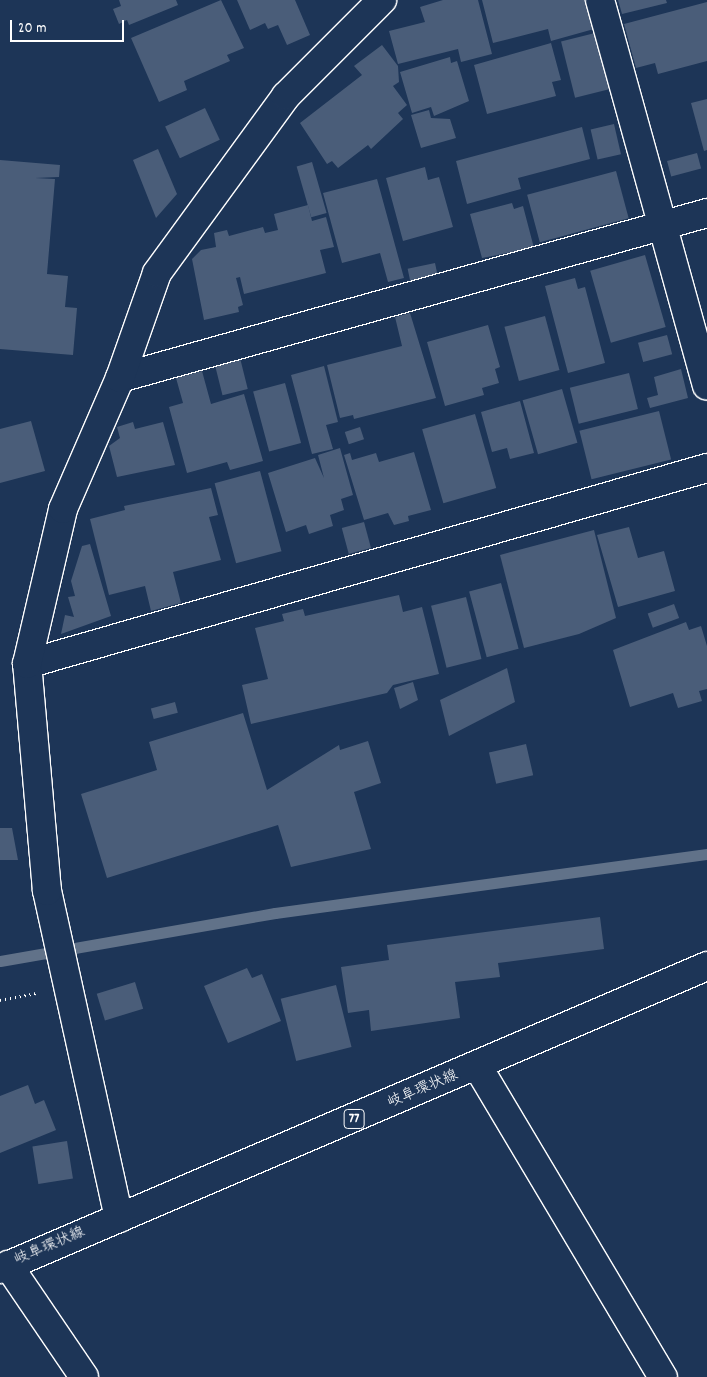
<!DOCTYPE html>
<meta charset="utf-8">
<style>
body{margin:0}
#map{position:relative;width:707px;height:1377px;overflow:hidden;background:#1d3557;font-family:Dekko,"Klee One",sans-serif}
div>[style]{position:absolute}
[style*='--x']{left:calc(var(--x)*1px);top:calc(var(--y)*1px);width:calc(var(--w)*1px);rotate:calc(var(--a)*1deg)}
.stream>*{height:11px;margin:-5.5px;padding:0 5.5px;transform-origin:5.5px;border-radius:5.5px;background:#617289}
.building>*{inset:0;background:#4a5d79;transform-origin:0 0}
.path>*{height:3px;margin-top:-1.5px;transform-origin:0;background:repeating-linear-gradient(90deg,#fff 0 1px,transparent 0 5px)}
.roads{filter:drop-shadow(1px 0 #fff) drop-shadow(-1px 0 #fff) drop-shadow(0 1px #fff) drop-shadow(0 -1px #fff)}
.minor>*{height:28px;margin:-14px;padding:0 14px;transform-origin:14px;border-radius:14px;background:#1d3557}
.primary>*{height:28px;margin:-14px;padding:0 14px;transform-origin:14px;border-radius:14px;background:#1d3557}
span{translate:-50% -50%;white-space:nowrap;text-align:center;line-height:1.15;-webkit-text-stroke:4px #1d3557;paint-order:stroke}
.shield-label span{padding:1px 4px;background:#1d3557;border:1px solid;border-radius:4px;-webkit-text-stroke-width:0}
.shield-label{font-size:14px;color:#fff;font-weight:700}
.street-label{font-size:15px;color:#fff}
.scale{position:absolute;left:10px;top:20px;width:114px;height:22px;box-sizing:border-box;border:2px solid #fff;border-top:0;padding-left:6px;font-size:15px;line-height:18px;white-space:nowrap;color:#fff;-webkit-text-stroke:4px #1d3557;paint-order:stroke}
</style>
<div id="map">
<div class="stream">
<div style="--x:0;--y:961;--w:279;--a:-9.9"></div>
<div style="--x:275;--y:913;--w:436;--a:-7.8"></div>
</div>
<div class="building">
<div style="clip-path:polygon(119px 0,176px 0,178px 5px,129px 25px,127px 20px,119px 24px,113px 9px,121px 6px)"></div>
<div style="clip-path:polygon(221px 0,244px 48px,227px 55px,230px 61px,184px 81px,187px 90px,159px 102px,131px 38px)"></div>
<div style="clip-path:polygon(237px 0,295px 0,310px 35px,287px 45px,278px 25px,268px 29px,265px 23px,250px 30px)"></div>
<div style="clip-path:polygon(443px 0,478px 0,492px 54px,461px 62px,458px 49px,398px 64px,389px 31px,425px 22px,420px 7px)"></div>
<div style="clip-path:polygon(482px 0,586px 0,594px 29px,551px 41px,548px 29px,493px 43px)"></div>
<div style="clip-path:polygon(618px 0,666px 0,667px 3px,622px 14px)"></div>
<div style="clip-path:polygon(707px 2px,707px 61px,658px 74px,655px 63px,636px 68px,624px 24px)"></div>
<div style="left:595px;top:33px;width:58px;height:35px;rotate:76deg"></div>
<div style="clip-path:polygon(551px 43px,561px 80px,552px 82px,556px 96px,487px 114px,474px 65px)"></div>
<div style="clip-path:polygon(382px 45px,398px 66px,399px 82px,393px 86px,407px 105px,398px 113px,403px 119px,371px 149px,368px 145px,338px 168px,332px 161px,327px 164px,300px 123px,362px 75px,354px 66px)"></div>
<div style="clip-path:polygon(450px 57px,451px 63px,457px 61px,469px 101px,434px 116px,431px 107px,412px 113px,400px 72px)"></div>
<div style="clip-path:polygon(707px 99px,707px 150px,704px 151px,691px 103px)"></div>
<div style="left:205px;top:108px;width:35px;height:44px;rotate:65deg"></div>
<div style="clip-path:polygon(429px 110px,431px 118px,450px 119px,456px 138px,421px 148px,411px 115px)"></div>
<div style="left:614px;top:124px;width:31px;height:24px;rotate:77deg"></div>
<div style="clip-path:polygon(582px 127px,590px 159px,518px 178px,521px 189px,467px 204px,456px 161px)"></div>
<div style="clip-path:polygon(158px 149px,177px 194px,156px 218px,133px 160px)"></div>
<div style="left:697px;top:153px;width:16px;height:31px;rotate:75deg"></div>
<div style="clip-path:polygon(0 160px,60px 165px,59px 177px,35px 178px,55px 179px,47px 274px,68px 276px,65px 307px,77px 308px,73px 355px,0 349px)"></div>
<div style="left:312px;top:162px;width:53px;height:16px;rotate:74deg"></div>
<div style="clip-path:polygon(425px 167px,428px 180px,439px 177px,453px 227px,403px 241px,386px 178px)"></div>
<div style="left:616px;top:171px;width:49px;height:92px;rotate:75deg"></div>
<div style="clip-path:polygon(377px 179px,404px 278px,388px 282px,380px 253px,342px 263px,323px 193px)"></div>
<div style="clip-path:polygon(512px 203px,514px 209px,523px 206px,534px 248px,482px 258px,470px 214px)"></div>
<div style="clip-path:polygon(308px 205px,312px 221px,326px 217px,334px 247px,320px 250px,326px 273px,244px 294px,240px 277px,236px 278px,243px 305px,238px 307px,239px 312px,204px 320px,192px 259px,201px 250px,216px 247px,214px 233px,227px 230px,229px 236px,263px 227px,265px 233px,278px 230px,274px 214px)"></div>
<div style="left:645px;top:255px;width:75px;height:57px;rotate:74deg"></div>
<div style="left:435px;top:263px;width:14px;height:28px;rotate:78deg"></div>
<div style="clip-path:polygon(575px 278px,578px 289px,585px 287px,605px 363px,568px 373px,545px 286px)"></div>
<div style="clip-path:polygon(410px 313px,436px 398px,354px 419px,353px 415px,340px 418px,327px 365px,402px 346px,395px 317px)"></div>
<div style="left:545px;top:316px;width:56px;height:42px;rotate:75deg"></div>
<div style="clip-path:polygon(488px 325px,500px 367px,495px 369px,499px 383px,482px 388px,484px 395px,445px 406px,427px 342px)"></div>
<div style="left:667px;top:335px;width:20px;height:30px;rotate:75deg"></div>
<div style="left:240px;top:358px;width:32px;height:26px;rotate:76deg"></div>
<div style="clip-path:polygon(324px 366px,338px 422px,326px 425px,333px 449px,312px 454px,291px 375px)"></div>
<div style="clip-path:polygon(681px 369px,688px 398px,650px 408px,647px 398px,658px 395px,654px 377px)"></div>
<div style="clip-path:polygon(202px 371px,211px 404px,244px 394px,263px 461px,230px 470px,227px 462px,187px 473px,169px 407px,183px 403px,176px 378px)"></div>
<div style="left:629px;top:373px;width:37px;height:61px;rotate:76deg"></div>
<div style="left:285px;top:383px;width:62px;height:33px;rotate:75deg"></div>
<div style="left:562px;top:389px;width:56px;height:41px;rotate:74deg"></div>
<div style="clip-path:polygon(520px 401px,534px 453px,510px 459px,507px 448px,492px 452px,481px 412px)"></div>
<div style="left:659px;top:411px;width:50px;height:82px;rotate:76deg"></div>
<div style="left:475px;top:414px;width:77px;height:55px;rotate:74deg"></div>
<div style="clip-path:polygon(31px 421px,45px 471px,0 483px,0 429px)"></div>
<div style="clip-path:polygon(133px 422px,135px 429px,163px 422px,175px 465px,117px 477px,109px 446px,120px 438px,117px 427px)"></div>
<div style="left:360px;top:427px;width:13px;height:16px;rotate:72deg"></div>
<div style="clip-path:polygon(340px 448px,353px 495px,341px 499px,344px 510px,330px 515px,333px 526px,309px 534px,306px 525px,286px 532px,268px 473px,315px 458px,324px 478px,318px 455px)"></div>
<div style="clip-path:polygon(414px 452px,431px 510px,408px 516px,409px 521px,394px 525px,388px 513px,364px 520px,344px 455px,350px 453px,352px 460px,376px 453px,379px 462px)"></div>
<div style="left:260px;top:471px;width:83px;height:47px;rotate:75deg"></div>
<div style="clip-path:polygon(211px 488px,218px 515px,209px 517px,221px 560px,173px 572px,181px 603px,151px 611px,145px 586px,109px 595px,90px 519px,125px 510px,124px 506px)"></div>
<div style="left:364px;top:522px;width:27px;height:23px;rotate:75deg"></div>
<div style="clip-path:polygon(629px 527px,638px 558px,664px 551px,675px 591px,618px 607px,597px 535px)"></div>
<div style="clip-path:polygon(594px 530px,616px 618px,579px 634px,524px 648px,500px 555px)"></div>
<div style="clip-path:polygon(90px 544px,111px 616px,61px 634px,65px 615px,74px 617px,68px 597px,75px 596px,71px 581px,82px 546px)"></div>
<div style="left:501px;top:583px;width:68px;height:33px;rotate:75deg"></div>
<div style="clip-path:polygon(399px 595px,403px 612px,422px 607px,439px 674px,393px 685px,387px 693px,251px 724px,242px 685px,268px 679px,255px 628px,284px 621px,282px 614px,303px 609px,305px 616px)"></div>
<div style="left:466px;top:597px;width:64px;height:36px;rotate:76deg"></div>
<div style="left:674px;top:604px;width:15px;height:28px;rotate:70deg"></div>
<div style="clip-path:polygon(686px 622px,689px 630px,701px 626px,707px 646px,707px 689px,699px 691px,702px 701px,678px 708px,673px 693px,630px 707px,613px 650px)"></div>
<div style="clip-path:polygon(507px 668px,515px 702px,449px 736px,440px 700px)"></div>
<div style="clip-path:polygon(413px 682px,418px 700px,400px 709px,394px 688px)"></div>
<div style="left:175px;top:702px;width:11px;height:25px;rotate:75deg"></div>
<div style="clip-path:polygon(243px 713px,267px 790px,339px 745px,340px 750px,368px 741px,381px 783px,354px 792px,371px 849px,291px 867px,278px 825px,107px 878px,81px 794px,157px 770px,149px 742px)"></div>
<div style="left:526px;top:744px;width:32px;height:38px;rotate:77deg"></div>
<div style="clip-path:polygon(0 828px,12px 828px,18px 860px,0 860px)"></div>
<div style="clip-path:polygon(600px 917px,604px 949px,498px 963px,500px 977px,455px 982px,460px 1018px,371px 1031px,369px 1010px,348px 1013px,341px 967px,389px 960px,387px 945px)"></div>
<div style="clip-path:polygon(247px 968px,252px 978px,262px 974px,281px 1021px,228px 1043px,204px 986px)"></div>
<div style="left:135px;top:982px;width:28px;height:40px;rotate:73deg"></div>
<div style="left:336px;top:985px;width:64px;height:57px;rotate:76deg"></div>
<div style="clip-path:polygon(28px 1085px,35px 1104px,44px 1100px,56px 1130px,0 1153px,0 1096px)"></div>
<div style="left:67px;top:1141px;width:38px;height:35px;rotate:81deg"></div>
</div>
<div class="path">
<div style="--x:0;--y:1000;--w:37;--a:-11"></div>
</div>
<div class="roads">
<div class="minor">
<div style="--x:600;--y:0;--w:400;--a:74.5"></div>
<div style="--x:120;--y:378;--w:610;--a:-15.7"></div>
<div style="--x:27;--y:664;--w:708;--a:-16.08"></div>
<div style="--x:478;--y:1067;--w:361;--a:59.2"></div>
<div style="--x:119;--y:1218;--w:335;--a:-102.4"></div>
<div style="--x:47;--y:891;--w:228;--a:-95"></div>
<div style="--x:27;--y:664;--w:159;--a:-76.9"></div>
<div style="--x:63;--y:509;--w:143;--a:-66.5"></div>
<div style="--x:120;--y:378;--w:111;--a:-70.6"></div>
<div style="--x:157;--y:273;--w:219;--a:-53.9"></div>
<div style="--x:286;--y:96;--w:136;--a:-45"></div>
<div style="--x:8;--y:1265;--w:135;--a:55.8"></div>
</div>
<div class="primary">
<div style="--x:0;--y:1269;--w:769;--a:-23.2"></div>
</div>
</div>
<div class="shield-label">
<span style="left:354px;top:1119px">77</span>
</div>
<div class="street-label">
<span style="left:423px;top:1090px;rotate:-23deg">岐阜環状線</span>
<span style="left:50px;top:1247px;rotate:-23deg">岐阜環状線</span>
</div>
<div class="scale">20 m</div>
</div>
